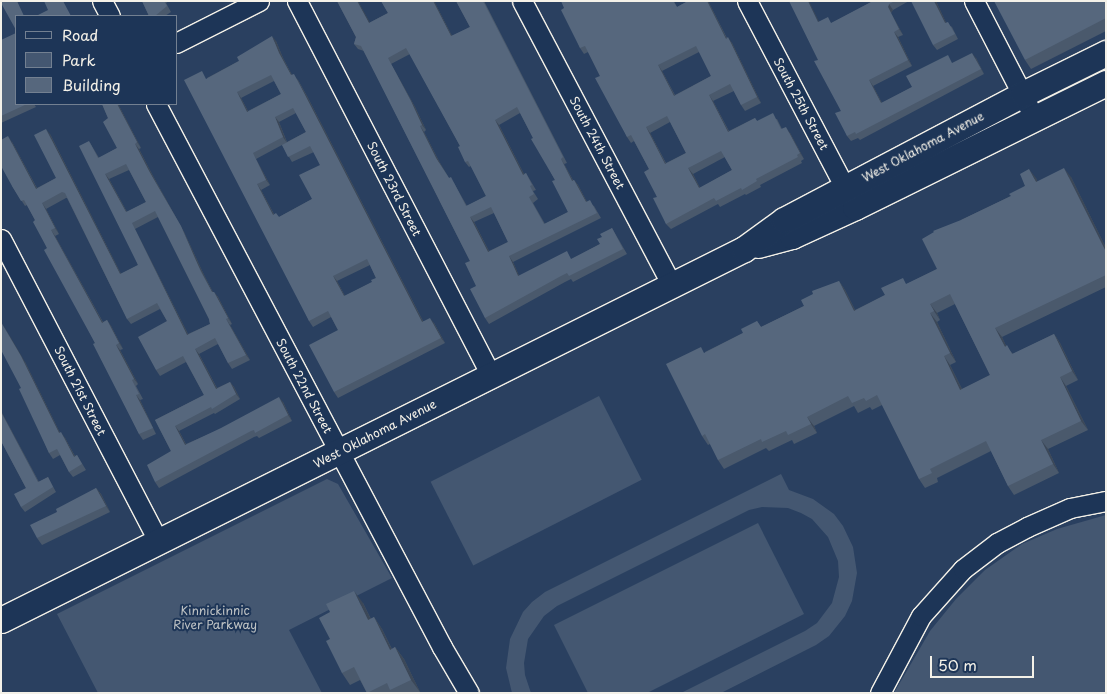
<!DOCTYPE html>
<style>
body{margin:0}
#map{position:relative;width:1107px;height:694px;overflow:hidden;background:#2a4060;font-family:"Playpen Sans",sans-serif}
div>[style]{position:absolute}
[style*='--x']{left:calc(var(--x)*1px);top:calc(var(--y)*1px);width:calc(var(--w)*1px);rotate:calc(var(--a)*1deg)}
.green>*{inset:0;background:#445771;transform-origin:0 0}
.roads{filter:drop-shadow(1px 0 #f4f1e8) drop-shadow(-1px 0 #f4f1e8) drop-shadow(0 1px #f4f1e8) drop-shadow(0 -1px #f4f1e8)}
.minor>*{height:19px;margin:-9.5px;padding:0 9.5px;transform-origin:9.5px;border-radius:9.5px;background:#1d3557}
.major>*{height:25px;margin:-12.5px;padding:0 12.5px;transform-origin:12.5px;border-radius:12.5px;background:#1d3557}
.wall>*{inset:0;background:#4a596c}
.shaded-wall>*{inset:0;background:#3c4858;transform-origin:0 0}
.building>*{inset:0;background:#56677d}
span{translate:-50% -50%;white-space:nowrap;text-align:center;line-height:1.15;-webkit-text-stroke:4px #1d3557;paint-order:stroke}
.street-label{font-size:12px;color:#f4f1e8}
.park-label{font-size:12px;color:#bfc3c4}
.frame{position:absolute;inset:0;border:2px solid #f4f1e8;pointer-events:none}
.legend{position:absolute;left:15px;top:15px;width:162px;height:90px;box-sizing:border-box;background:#1d3557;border:1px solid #738091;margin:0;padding:6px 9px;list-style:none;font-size:15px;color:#f4f1e8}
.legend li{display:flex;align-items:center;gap:10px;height:25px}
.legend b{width:25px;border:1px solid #738091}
.scale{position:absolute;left:930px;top:656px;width:104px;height:22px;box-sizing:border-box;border:2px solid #f4f1e8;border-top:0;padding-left:6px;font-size:15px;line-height:18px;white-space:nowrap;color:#f4f1e8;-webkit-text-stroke:4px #1d3557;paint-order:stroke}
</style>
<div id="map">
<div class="green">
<div style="left:599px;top:396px;width:94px;height:189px;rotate:63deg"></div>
<div style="clip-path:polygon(781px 474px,789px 490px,813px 499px,834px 514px,843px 526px,853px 547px,857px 573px,852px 601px,845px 616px,829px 636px,816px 645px,721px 693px,681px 693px,805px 631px,817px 623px,832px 603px,839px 577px,838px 561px,828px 537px,812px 519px,801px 513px,788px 508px,762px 507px,749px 510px,557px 606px,544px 616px,528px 639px,524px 663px,525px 675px,531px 693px,512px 693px,506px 668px,510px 639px,523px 612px,532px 602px,545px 592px)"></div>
<div style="clip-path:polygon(327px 479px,338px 484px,392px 578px,289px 630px,322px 693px,98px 693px,57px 614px)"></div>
<div style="clip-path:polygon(1106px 515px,1106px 693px,894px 693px,930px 631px,956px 599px,985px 570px,1022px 544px,1057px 529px)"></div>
<div style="clip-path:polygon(758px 523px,804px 614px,647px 693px,588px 693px,554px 625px)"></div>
</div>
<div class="roads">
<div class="minor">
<div style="--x:102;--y:1;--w:17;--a:62"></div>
<div style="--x:297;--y:1;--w:421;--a:62.6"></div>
<div style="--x:522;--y:1;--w:321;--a:62.2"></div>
<div style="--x:747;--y:1;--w:224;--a:62.3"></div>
<div style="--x:974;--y:1;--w:133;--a:62.7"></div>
<div style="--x:176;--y:43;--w:93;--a:-26.8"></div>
<div style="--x:156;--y:104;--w:614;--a:62.22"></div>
<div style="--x:442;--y:647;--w:53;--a:59.6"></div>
<div style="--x:1;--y:239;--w:342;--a:62.5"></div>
<div style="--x:880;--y:693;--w:87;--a:-62"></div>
<div style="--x:921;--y:616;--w:63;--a:-48.2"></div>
<div style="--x:963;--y:569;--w:43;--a:-37.4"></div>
<div style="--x:997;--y:543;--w:34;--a:-28"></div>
<div style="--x:1027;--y:527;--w:47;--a:-23.8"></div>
<div style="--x:1070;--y:508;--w:37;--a:-11"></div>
</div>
<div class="major">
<div style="--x:758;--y:245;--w:35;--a:-15"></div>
<div style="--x:792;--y:236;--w:69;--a:-24.7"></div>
<div style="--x:855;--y:207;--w:280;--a:-26.3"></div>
<div style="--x:1;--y:620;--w:830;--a:-26.53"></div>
<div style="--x:744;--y:249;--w:49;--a:-35.9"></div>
<div style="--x:784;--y:220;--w:270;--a:-27.8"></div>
<div style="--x:1023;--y:94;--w:93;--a:-26.3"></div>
</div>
</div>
<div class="wall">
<div style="clip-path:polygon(142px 1px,169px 1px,166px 3px,171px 12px,165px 16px,149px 16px)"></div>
<div style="clip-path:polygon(evenodd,337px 1px,358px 1px,369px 23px,388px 13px,381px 1px,434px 1px,452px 36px,470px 27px,456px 1px,484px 1px,567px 163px,564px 164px,573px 180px,574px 180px,578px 185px,587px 202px,594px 206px,601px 218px,513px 262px,519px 276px,572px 259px,600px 244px,602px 237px,612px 228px,627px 254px,573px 282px,571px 279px,565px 282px,489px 324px,485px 318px,470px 261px,364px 51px,358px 49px,354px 44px,356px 37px,337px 1px,410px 54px,460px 146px,465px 162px,469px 167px,471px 166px,486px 196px,467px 206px,454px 183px,449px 178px,440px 163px,424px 132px,426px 130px,415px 107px,391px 64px,410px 54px,337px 1px,520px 113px,555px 180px,568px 212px,545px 224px,533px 203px,538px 199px,533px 191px,536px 190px,526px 173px,524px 174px,499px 125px,520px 113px,337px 1px,494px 213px,508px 242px,489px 251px,474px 222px,494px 213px)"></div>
<div style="clip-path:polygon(evenodd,674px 1px,677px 7px,688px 1px,708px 1px,727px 38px,732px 43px,761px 103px,745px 111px,741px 105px,734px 91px,713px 101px,729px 131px,755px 118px,757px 121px,777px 119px,782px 129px,790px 133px,804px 159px,801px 161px,802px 163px,760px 185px,761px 187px,746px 195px,745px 194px,720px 207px,718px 204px,671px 229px,666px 224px,657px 197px,649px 169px,634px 141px,631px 143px,627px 137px,600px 76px,588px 52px,584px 54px,580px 48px,564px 8px,674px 1px,699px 52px,711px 76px,675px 95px,662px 71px,699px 52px,674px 1px,670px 122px,686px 153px,666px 163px,650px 133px,670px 122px,674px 1px,725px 157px,732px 170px,700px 188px,693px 174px,725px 157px)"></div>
<div style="clip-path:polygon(873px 1px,909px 1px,893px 10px,891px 13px,903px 35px,898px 37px,912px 66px,873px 86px,882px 103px,912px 87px,953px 63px,976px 58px,984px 74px,860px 140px,858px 138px,851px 141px,847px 136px,841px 111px,818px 60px,819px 22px,832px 23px)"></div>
<div style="clip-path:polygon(936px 1px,946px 23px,952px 27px,958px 39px,937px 50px,933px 45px)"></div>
<div style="clip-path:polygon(1106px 1px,1106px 31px,1031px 69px,1025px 60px)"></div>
<div style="clip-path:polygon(1px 40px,16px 104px,34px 104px,36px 107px,1px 123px)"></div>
<div style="clip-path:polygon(evenodd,276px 41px,283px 58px,292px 75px,298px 80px,307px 96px,423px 321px,434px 323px,445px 343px,338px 398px,334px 392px,338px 330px,331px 317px,313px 327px,309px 321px,207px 78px,276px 41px,274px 81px,281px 94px,248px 111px,241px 98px,274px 81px,276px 41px,296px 113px,306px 132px,287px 142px,279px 122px,296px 113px,276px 41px,282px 145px,292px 162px,314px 152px,320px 165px,312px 199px,279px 217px,274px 214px,261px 190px,270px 185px,256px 159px,282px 145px,276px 41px,370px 265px,376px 278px,372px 282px,345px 296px,337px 281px,370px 265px)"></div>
<div style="clip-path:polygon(evenodd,102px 104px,118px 104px,141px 148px,139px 149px,153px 176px,184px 232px,205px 277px,213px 292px,214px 292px,218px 297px,232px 324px,230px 325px,250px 360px,232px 369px,228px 363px,218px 344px,199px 354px,217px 388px,230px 382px,234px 387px,240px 399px,215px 414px,214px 413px,179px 431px,186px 444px,283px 402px,292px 421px,259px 438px,257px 436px,254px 437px,159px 488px,155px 482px,171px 451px,155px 420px,204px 395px,186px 362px,160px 376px,156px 370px,167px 321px,160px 309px,131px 324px,127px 319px,67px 198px,66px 198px,46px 209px,59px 234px,55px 236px,103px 322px,107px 320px,111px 326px,123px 349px,120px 350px,138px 384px,136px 386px,143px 399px,140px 400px,156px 434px,143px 440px,139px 434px,95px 343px,47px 248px,35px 220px,27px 205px,25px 206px,12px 186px,12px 142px,37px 188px,56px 178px,50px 134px,121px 274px,138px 265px,89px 141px,99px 158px,117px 148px,108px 118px,102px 104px,129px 170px,146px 202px,127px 212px,109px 179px,129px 170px,102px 104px,158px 217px,209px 319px,210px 324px,188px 334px,135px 229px,158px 217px)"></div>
<div style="clip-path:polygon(evenodd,1071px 177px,1106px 248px,1106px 287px,1002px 337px,1006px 346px,1013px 354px,1054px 334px,1060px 343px,1078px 380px,1066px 386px,1088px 430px,1048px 449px,1059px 473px,1014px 495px,1008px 486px,991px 451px,937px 478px,938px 482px,925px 488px,919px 479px,882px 405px,872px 410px,870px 407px,858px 413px,854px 406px,814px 426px,817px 433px,794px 444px,792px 440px,769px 451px,766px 448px,724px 469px,718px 460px,710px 444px,708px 445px,702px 436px,705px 352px,743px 333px,757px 321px,761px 327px,804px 306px,839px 281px,845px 290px,855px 310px,937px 269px,961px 220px,1011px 196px,1036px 178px,1037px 182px,1071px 177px,955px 304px,990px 375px,962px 389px,950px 365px,956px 362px,937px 322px,940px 320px,937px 313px,955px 304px)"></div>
<div style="clip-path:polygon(25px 362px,60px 433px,65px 438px,75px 456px,77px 455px,86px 470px,73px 477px,69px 472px,60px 455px,53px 459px,49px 453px,21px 388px)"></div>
<div style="clip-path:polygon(1px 411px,39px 482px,48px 477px,56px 492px,25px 512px,21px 507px,26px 488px,1px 441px)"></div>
<div style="clip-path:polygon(96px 488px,101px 494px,110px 512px,42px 545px,37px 538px,57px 512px)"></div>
<div style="clip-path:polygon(363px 603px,371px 619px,374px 617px,382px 629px,392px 649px,395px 647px,404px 659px,420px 692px,418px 693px,367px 693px,360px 680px,350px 685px,342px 673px,330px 639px)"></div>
</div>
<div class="shaded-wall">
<div style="left:17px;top:1px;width:1px;height:17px"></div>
<div style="left:63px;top:1px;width:1px;height:17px"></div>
<div style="clip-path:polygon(357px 1px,358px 1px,373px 28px,369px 23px)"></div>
<div style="clip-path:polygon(433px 1px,434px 1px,455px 42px,451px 36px)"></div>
<div style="left:483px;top:1px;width:1px;height:175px"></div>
<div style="clip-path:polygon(707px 1px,708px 1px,730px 45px,726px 39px)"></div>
<div style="clip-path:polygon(808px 1px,809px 1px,822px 28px,818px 22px)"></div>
<div style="clip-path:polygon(934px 1px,936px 1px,949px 29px,945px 23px)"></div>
<div style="clip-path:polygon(889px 4px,893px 10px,891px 13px,903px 35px,899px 29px,888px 7px)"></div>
<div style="clip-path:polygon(894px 32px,898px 37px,912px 66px,908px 60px)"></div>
<div style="clip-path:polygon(272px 36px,276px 41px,283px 58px,295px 81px,291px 75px,279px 53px)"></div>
<div style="clip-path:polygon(728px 37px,732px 43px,761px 103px,757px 97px)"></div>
<div style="clip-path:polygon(972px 53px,976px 58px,984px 74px,981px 69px)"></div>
<div style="clip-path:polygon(388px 58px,391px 64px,415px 107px,426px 130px,422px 125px)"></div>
<div style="clip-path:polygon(658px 65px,662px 71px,678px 102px,674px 96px)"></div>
<div style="clip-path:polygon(294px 74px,307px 96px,426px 327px,422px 322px)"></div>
<div style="clip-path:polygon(869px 80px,873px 86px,885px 109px,881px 103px)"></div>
<div style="clip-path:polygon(237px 92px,241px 98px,251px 117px,247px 112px)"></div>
<div style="clip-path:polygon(709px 95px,713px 101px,732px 138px,728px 132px)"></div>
<div style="clip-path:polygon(117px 104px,118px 104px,141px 148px,137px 142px)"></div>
<div style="clip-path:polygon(275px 117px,279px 122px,287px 143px,283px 137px)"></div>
<div style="clip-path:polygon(495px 120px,499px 125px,527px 180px,523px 175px)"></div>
<div style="clip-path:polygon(420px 126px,424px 132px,440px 163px,452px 184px,436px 158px)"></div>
<div style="clip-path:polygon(646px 127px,650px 133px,669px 170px,665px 164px)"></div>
<div style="clip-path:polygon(786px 127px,790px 133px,804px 159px,800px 153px)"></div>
<div style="clip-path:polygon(46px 129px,50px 134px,124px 280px,120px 274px)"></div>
<div style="clip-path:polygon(8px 136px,12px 142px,40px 194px,36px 189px)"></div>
<div style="clip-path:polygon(135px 144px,139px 149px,153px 176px,184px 232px,205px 277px,216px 298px,212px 292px)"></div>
<div style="clip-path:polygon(253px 153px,256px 159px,270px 185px,266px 180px)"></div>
<div style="clip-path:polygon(561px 159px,564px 164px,576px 186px,572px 181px)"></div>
<div style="clip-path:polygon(688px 168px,693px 174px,703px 194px,699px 188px)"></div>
<div style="clip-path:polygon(1064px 168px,1071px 177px,1106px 248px,1106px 252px)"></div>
<div style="clip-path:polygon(1029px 169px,1036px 178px,1042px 191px,1036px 182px)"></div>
<div style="clip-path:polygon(105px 174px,109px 179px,130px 218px,126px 212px)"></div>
<div style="clip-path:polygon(574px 180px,578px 185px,590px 208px,586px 202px)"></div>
<div style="clip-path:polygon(257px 184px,261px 190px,277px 220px,273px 215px)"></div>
<div style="clip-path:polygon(42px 203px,46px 209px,59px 234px,55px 228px)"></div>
<div style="clip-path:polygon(470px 217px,474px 222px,492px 257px,488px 252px)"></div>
<div style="clip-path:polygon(132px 223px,135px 229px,191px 340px,187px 335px)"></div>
<div style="clip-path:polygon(51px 230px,55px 236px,106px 328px,102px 323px)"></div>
<div style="clip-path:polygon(509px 256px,513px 262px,522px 282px,518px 276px)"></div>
<div style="clip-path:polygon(333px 276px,337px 281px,348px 302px,344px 296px)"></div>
<div style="clip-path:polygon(839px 281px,845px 290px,860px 320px,854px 311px)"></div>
<div style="clip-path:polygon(214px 292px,218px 297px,232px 324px,228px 318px)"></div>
<div style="clip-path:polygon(930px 304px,937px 313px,940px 320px,934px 311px)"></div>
<div style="clip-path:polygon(930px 313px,937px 322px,956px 362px,950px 353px)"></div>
<div style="clip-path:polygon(430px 318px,434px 323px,445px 343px,441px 338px)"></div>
<div style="clip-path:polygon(226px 319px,230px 325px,250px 360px,246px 355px)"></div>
<div style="clip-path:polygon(107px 320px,111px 326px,123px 349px,119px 343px)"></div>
<div style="clip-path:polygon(1px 321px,25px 362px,63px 439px,59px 433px)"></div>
<div style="clip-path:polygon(995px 328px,1002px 337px,1011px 356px,1005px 347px)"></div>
<div style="clip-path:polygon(1054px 334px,1060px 343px,1078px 380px,1072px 371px)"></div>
<div style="clip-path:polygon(116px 345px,120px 350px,138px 384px,134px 379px)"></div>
<div style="clip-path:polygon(195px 349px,199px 354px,220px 394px,216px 389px)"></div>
<div style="clip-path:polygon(944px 356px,950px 365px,967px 399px,960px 390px)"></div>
<div style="clip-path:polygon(1060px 377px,1066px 386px,1088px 430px,1081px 421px)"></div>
<div style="clip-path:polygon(230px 382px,234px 387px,240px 399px,236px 394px)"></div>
<div style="clip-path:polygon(136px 395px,140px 400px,156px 434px,153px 428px)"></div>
<div style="clip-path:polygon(279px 397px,283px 402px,292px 421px,288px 415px)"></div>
<div style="clip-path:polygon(1px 411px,41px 487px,38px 482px,1px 412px)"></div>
<div style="clip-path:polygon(807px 417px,814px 426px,817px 433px,811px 424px)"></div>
<div style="clip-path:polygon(175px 426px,179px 431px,189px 450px,185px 445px)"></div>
<div style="clip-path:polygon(61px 432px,65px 438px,78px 462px,74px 457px)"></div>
<div style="clip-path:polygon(1041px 440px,1048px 449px,1059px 473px,1053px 464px)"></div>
<div style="clip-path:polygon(96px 488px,101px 494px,110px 512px,106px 506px)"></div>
<div style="clip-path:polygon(354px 591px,363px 603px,377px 632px,368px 620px)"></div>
<div style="clip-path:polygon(374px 617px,382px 629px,398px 662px,390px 650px)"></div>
<div style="clip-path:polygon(395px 647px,404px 659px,420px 692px,411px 680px)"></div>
</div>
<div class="building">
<div style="clip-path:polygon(1px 1px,17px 1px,24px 16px,16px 16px,16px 30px,1px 3px)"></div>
<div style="clip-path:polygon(44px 1px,63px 1px,71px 16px,36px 16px,48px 10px)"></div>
<div style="clip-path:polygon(142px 1px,164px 1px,167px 6px,155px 16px,149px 16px)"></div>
<div style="clip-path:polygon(evenodd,337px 1px,357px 1px,369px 23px,388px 13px,381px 1px,433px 1px,451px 36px,470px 27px,456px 1px,483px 1px,563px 157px,561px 159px,572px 181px,574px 180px,586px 202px,590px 200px,597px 213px,509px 256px,518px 276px,567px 251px,571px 259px,600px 244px,597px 239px,602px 237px,600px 234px,612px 228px,623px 249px,569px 276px,567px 273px,561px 276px,485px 318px,470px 289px,476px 286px,465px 263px,470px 261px,361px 46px,354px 44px,356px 37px,337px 1px,406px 48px,460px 146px,458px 147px,465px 162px,468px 161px,486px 196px,466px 206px,451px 177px,449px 178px,436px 158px,420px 126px,422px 125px,411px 101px,388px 58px,406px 48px,337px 1px,517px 107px,533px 138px,531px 139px,555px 180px,552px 181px,568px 212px,544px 224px,529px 197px,534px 194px,530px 186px,532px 185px,526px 173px,523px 175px,495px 120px,517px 107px,337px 1px,491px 207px,508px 242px,488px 252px,470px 217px,491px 207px)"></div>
<div style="clip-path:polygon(evenodd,561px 1px,673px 1px,677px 7px,688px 1px,707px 1px,726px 39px,728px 37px,757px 97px,741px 105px,730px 84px,709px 95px,728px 132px,755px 118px,757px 121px,773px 113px,781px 129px,786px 127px,800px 153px,797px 155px,798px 157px,756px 179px,757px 181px,742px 190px,741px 188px,716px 201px,714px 198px,666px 224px,653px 198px,657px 197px,644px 172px,649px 169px,631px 135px,627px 137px,615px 115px,595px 78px,600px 76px,585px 46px,580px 48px,561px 10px,564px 8px,561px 1px,696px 46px,711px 76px,674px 96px,658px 65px,696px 46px,561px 1px,667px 116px,686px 153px,665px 164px,646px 127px,667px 116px,561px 1px,721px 151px,732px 170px,699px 188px,688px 168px,721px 151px)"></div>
<div style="clip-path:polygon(789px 1px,808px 1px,818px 22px,828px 17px,831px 23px,873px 1px,895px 1px,889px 4px,888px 7px,899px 29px,894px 32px,908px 60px,869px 80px,881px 103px,912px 87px,906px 76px,948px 55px,952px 63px,972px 53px,981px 69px,856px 134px,855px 132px,847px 136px,835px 113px,841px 111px,814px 61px,818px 60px)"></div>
<div style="clip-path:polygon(911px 1px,934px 1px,945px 23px,948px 22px,955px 34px,933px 45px)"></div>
<div style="clip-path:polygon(994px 1px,1106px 1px,1106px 18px,1025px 60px)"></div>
<div style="clip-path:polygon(16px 33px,16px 104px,27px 104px,1px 116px,1px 40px)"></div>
<div style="clip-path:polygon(evenodd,272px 36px,279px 53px,291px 75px,294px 74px,303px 91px,422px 322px,430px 318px,441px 338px,334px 392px,309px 345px,338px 330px,328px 311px,309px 321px,184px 80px,202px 71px,206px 79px,239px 61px,237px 57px,272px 36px,271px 75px,281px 94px,247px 112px,237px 92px,271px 75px,272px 36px,293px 108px,306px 132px,282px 145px,288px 157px,310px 146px,320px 165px,299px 175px,312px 199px,279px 217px,276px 213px,273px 215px,257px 184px,266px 180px,253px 153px,283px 137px,275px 117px,293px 108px,272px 36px,367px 259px,376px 278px,371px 280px,372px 282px,344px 296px,333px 276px,367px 259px)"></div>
<div style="clip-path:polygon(evenodd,102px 104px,117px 104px,137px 142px,135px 144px,149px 171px,181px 226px,201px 272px,212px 292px,214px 292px,228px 318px,226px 319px,246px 355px,228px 363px,215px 338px,195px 349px,216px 389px,230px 382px,236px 394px,212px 409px,211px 407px,175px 426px,185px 445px,221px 428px,279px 397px,288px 415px,255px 433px,254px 430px,251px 431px,155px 482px,147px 465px,171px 451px,155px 420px,204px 395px,183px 356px,156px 370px,138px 337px,167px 321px,157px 303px,127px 319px,65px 193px,62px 192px,42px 203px,55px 228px,51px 230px,102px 323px,107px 320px,119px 343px,116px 345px,134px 379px,132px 380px,139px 394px,136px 395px,153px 428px,139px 434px,93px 344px,95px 343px,44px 250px,47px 248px,33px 222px,35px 220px,24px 200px,21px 201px,12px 186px,1px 166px,1px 140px,8px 136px,36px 189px,56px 178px,34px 135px,46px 129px,120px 274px,138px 265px,79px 146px,89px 141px,98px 158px,117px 148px,103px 122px,108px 118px,102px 104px,126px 164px,146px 202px,126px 212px,105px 174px,126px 164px,102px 104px,155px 211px,209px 319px,210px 324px,187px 335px,132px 223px,155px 211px)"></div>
<div style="clip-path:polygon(evenodd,1064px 168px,1106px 252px,1106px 275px,995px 328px,1005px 347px,1007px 345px,1012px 354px,1054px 334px,1072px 371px,1060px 377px,1081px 421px,1041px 440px,1053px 464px,1008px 486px,986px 441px,930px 469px,932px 473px,919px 479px,877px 395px,866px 401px,864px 398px,852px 403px,848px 396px,807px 417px,811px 424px,788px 435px,786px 431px,762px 442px,761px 439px,718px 460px,705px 434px,702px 436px,666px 364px,701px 347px,704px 353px,743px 333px,741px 329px,757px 321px,761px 327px,804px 306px,801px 300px,813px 294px,812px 291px,839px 281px,854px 311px,885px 295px,881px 288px,903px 278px,906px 284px,937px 269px,922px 239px,934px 232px,933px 231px,961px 220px,1011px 196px,1009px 194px,1025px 186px,1020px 174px,1029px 169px,1036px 182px,1064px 168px,950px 294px,990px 375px,960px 390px,944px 356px,950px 353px,930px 313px,934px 311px,930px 304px,950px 294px)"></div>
<div style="clip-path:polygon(1px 322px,21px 356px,59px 433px,61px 432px,74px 457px,77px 455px,82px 464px,69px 472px,57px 449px,49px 453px,19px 389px,21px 388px,1px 350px)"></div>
<div style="clip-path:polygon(1px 412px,38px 482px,48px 477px,53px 487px,21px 507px,14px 494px,26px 488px,1px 441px)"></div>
<div style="clip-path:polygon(96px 488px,106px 506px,37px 538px,30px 525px,57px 512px,56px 509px)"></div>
<div style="clip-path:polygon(354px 591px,368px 620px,374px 617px,390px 650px,395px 647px,411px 680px,390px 690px,387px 683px,367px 693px,354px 667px,342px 673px,326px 641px,330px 639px,319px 618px,330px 612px,326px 604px)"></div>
</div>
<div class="street-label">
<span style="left:801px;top:104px;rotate:62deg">South 25th Street</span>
<span style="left:597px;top:143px;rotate:62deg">South 24th Street</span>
<span style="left:923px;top:147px;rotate:-28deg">West Oklahoma Avenue</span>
<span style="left:394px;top:189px;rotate:63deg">South 23rd Street</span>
<span style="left:304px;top:386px;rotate:62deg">South 22nd Street</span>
<span style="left:80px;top:391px;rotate:63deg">South 21st Street</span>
<span style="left:375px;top:434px;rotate:-27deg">West Oklahoma Avenue</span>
</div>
<div class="park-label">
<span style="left:215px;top:618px">Kinnickinnic<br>River Parkway</span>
</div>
<div class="frame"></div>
<ul class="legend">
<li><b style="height:6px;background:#1d3557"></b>Road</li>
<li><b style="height:14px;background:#445771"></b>Park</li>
<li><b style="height:14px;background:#56677d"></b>Building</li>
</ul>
<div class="scale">50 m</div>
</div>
